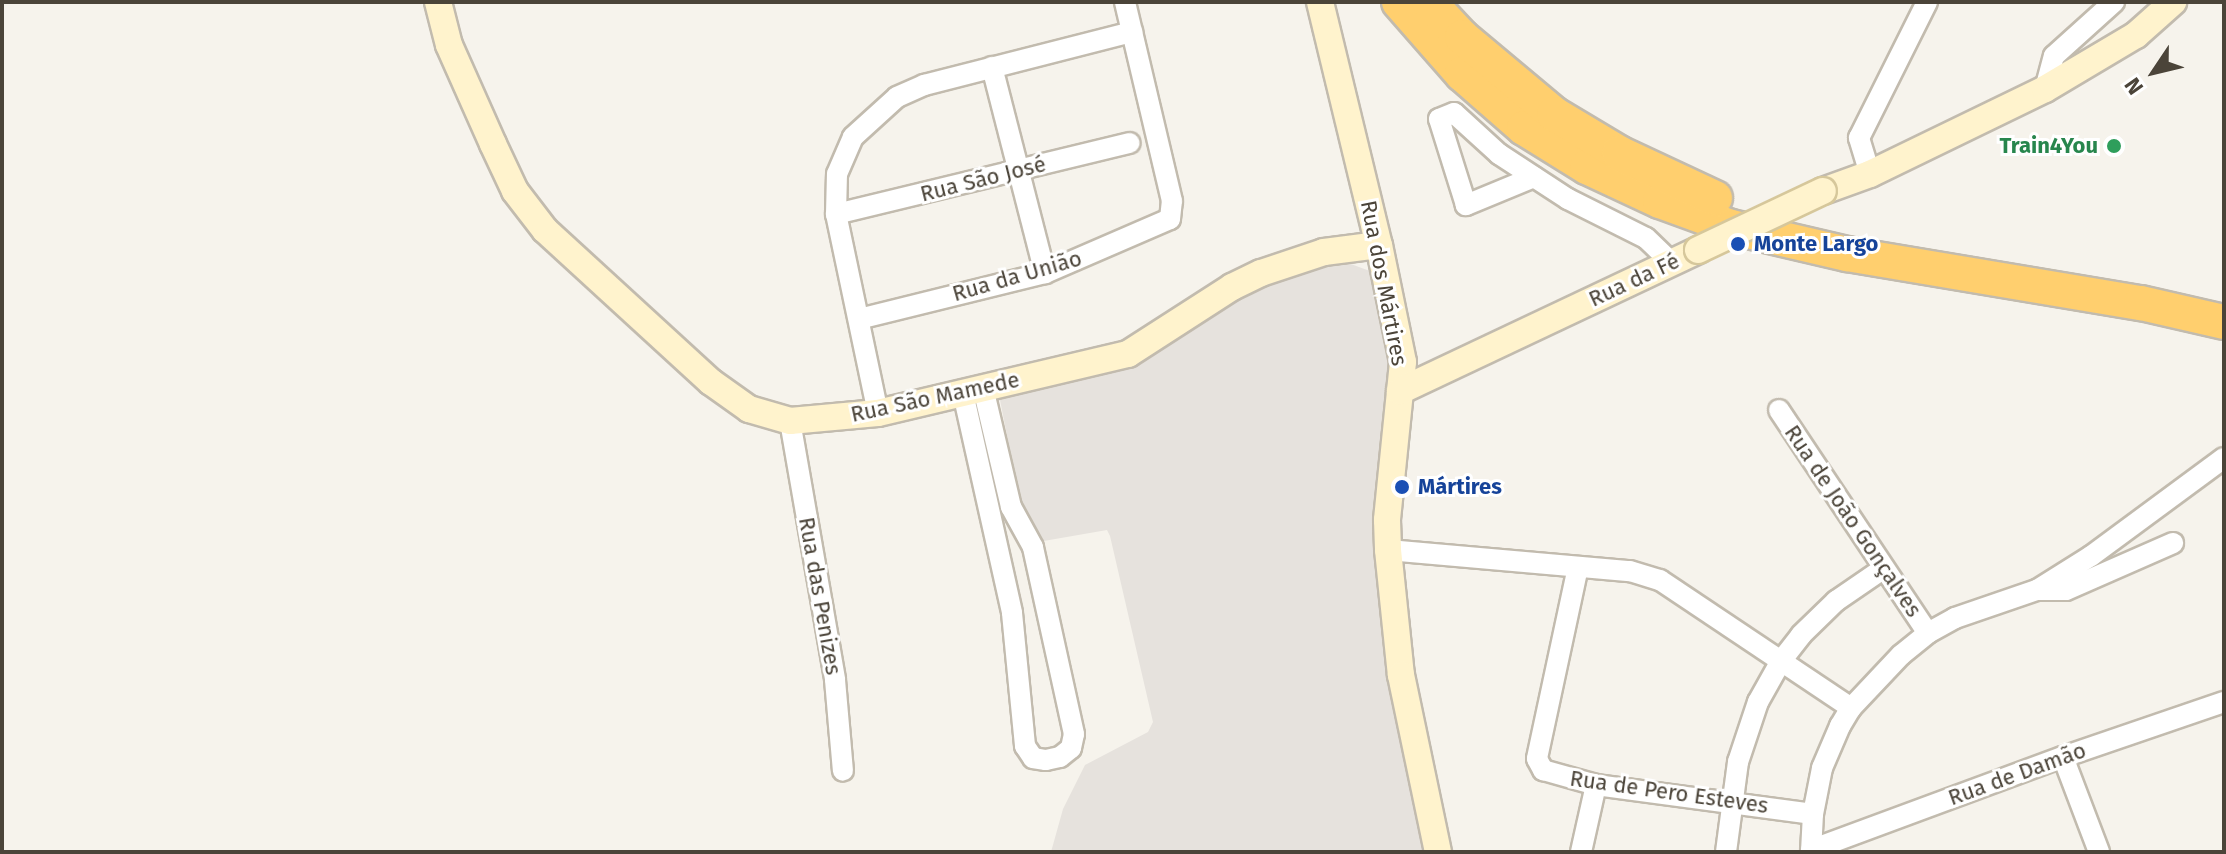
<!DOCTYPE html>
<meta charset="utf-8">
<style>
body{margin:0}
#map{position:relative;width:2226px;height:854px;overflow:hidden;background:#f6f3ec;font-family:"Fira Sans",sans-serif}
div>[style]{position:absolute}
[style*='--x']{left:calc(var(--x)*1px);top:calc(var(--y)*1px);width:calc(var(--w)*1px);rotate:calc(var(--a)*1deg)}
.industrial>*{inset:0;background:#e6e2dd}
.roads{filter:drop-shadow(2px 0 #c2bbae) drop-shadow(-2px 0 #c2bbae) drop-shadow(0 2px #c2bbae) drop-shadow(0 -2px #c2bbae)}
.street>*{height:20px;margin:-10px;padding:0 10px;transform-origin:10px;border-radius:10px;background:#fff}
.secondary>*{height:26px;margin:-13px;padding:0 13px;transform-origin:13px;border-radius:13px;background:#fff3cd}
.highway>*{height:34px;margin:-17px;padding:0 17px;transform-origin:17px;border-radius:17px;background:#ffcf6e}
.bridges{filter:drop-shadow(2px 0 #d6c79b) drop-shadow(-2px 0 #d6c79b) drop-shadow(0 2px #d6c79b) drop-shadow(0 -2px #d6c79b)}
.secondary-bridge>*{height:26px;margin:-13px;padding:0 13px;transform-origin:13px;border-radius:13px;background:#fff3cd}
.dots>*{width:22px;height:22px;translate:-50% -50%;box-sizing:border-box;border:4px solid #fff;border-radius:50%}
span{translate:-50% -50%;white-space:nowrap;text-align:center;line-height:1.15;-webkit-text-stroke:6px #fff;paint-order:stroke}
.leisure-label{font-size:22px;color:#27864d;font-weight:700}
.right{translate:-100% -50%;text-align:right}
.street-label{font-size:22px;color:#4b4439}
.transit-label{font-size:22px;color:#164399;font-weight:700}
.left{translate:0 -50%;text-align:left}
.frame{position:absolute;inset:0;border:4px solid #4b4439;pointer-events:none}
.north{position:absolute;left:2114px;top:32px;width:80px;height:80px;-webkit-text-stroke:6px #fff;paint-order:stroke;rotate:235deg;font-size:22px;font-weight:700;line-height:32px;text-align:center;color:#4b4439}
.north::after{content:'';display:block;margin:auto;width:28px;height:36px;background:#4b4439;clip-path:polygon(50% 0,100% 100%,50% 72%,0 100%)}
</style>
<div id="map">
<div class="industrial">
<div style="clip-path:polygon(1340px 260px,1378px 274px,1393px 345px,1377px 490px,1375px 546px,1429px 852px,1051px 852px,1063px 809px,1085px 765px,1148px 732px,1153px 722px,1110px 536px,1107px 530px,1038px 542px,1020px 501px,1000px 400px,1004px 395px,1245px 288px)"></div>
</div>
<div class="roads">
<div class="street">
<div style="--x:992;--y:67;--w:213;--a:75.6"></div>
<div style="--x:2045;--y:89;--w:34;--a:-75"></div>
<div style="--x:2054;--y:56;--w:81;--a:-42"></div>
<div style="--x:1870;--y:174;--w:38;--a:-107"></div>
<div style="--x:1859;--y:138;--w:152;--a:-63.4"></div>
<div style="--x:1534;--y:177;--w:74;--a:157.6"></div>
<div style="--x:1466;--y:205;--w:90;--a:-107.4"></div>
<div style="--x:1439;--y:119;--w:16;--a:-22"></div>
<div style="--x:1454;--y:113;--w:61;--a:42.3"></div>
<div style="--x:1499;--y:154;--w:82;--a:33.1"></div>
<div style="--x:1568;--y:199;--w:87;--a:26.6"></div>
<div style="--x:1646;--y:238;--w:36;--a:44"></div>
<div style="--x:836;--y:214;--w:302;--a:-13.6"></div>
<div style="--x:859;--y:319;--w:192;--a:-13.9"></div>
<div style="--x:1045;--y:273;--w:136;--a:-23.4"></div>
<div style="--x:1170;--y:219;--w:18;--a:-84"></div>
<div style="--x:1172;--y:201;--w:204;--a:-103.3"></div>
<div style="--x:963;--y:393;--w:225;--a:77.4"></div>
<div style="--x:1012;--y:613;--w:134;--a:84.4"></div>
<div style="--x:1025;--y:746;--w:14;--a:56"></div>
<div style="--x:1033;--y:758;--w:13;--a:9"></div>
<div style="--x:1046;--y:760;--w:14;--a:-12"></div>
<div style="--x:1060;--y:757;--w:14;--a:-39"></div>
<div style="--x:1071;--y:748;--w:14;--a:-78"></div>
<div style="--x:1074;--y:734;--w:191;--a:-102.4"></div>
<div style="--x:1033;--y:547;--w:46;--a:-118.8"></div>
<div style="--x:1011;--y:507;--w:122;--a:-103.2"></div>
<div style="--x:1779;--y:410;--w:268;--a:56.3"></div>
<div style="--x:878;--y:413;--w:203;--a:-101.9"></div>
<div style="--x:836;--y:214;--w:40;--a:-88.6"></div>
<div style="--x:837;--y:174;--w:40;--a:-66.6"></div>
<div style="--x:853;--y:137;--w:59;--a:-42.3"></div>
<div style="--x:897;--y:97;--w:30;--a:-24"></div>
<div style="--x:924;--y:85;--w:215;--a:-14.3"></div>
<div style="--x:790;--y:421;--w:263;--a:80.1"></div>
<div style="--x:835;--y:680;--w:91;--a:85"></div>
<div style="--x:1388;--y:550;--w:243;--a:5"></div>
<div style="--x:1630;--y:571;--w:31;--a:17"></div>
<div style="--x:1660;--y:580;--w:230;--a:33.8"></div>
<div style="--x:1578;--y:567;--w:196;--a:102.1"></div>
<div style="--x:1537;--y:759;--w:13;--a:61"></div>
<div style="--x:1543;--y:770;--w:55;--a:15.8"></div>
<div style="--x:1596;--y:785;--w:219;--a:7.6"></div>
<div style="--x:2037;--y:590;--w:29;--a:0"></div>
<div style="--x:2066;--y:590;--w:117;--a:-23.7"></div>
<div style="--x:2063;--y:757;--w:102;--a:69.2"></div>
<div style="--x:1811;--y:850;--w:269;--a:-20.3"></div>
<div style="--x:2063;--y:757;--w:170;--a:-18.9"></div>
<div style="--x:1581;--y:852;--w:69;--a:-77.4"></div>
<div style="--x:1726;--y:852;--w:91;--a:-82.4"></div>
<div style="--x:1738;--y:762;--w:63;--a:-71.6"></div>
<div style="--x:1758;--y:702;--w:47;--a:-60.7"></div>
<div style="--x:1781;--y:661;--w:33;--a:-52"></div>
<div style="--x:1801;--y:635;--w:49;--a:-44.2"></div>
<div style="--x:1836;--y:601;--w:58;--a:-34.5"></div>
<div style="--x:1811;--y:852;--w:38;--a:-87"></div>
<div style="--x:1813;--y:814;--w:47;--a:-78.9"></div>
<div style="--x:1822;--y:768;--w:46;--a:-66.8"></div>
<div style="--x:1840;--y:726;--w:21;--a:-59"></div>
<div style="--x:1851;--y:708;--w:73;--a:-46.7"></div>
<div style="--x:1901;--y:655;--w:35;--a:-39"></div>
<div style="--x:1928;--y:633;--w:31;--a:-29"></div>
<div style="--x:1955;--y:618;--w:87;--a:-18.9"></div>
<div style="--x:2037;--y:590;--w:64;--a:-32.2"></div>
<div style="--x:2091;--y:556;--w:165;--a:-36.4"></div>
</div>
<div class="secondary">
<div style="--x:438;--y:2;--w:44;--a:75.7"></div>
<div style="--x:449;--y:45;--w:108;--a:66"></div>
<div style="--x:493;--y:144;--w:52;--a:64.9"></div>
<div style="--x:515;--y:191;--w:49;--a:52.4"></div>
<div style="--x:545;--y:230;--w:225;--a:42.5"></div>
<div style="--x:711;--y:382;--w:47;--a:35.4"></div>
<div style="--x:749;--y:409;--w:43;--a:16.3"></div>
<div style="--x:790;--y:421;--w:88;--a:-5.2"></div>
<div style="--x:878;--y:413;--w:257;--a:-13.3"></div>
<div style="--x:1128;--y:354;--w:124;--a:-32.8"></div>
<div style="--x:1232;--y:287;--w:32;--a:-26"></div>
<div style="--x:1261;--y:273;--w:66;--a:-18.4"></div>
<div style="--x:1324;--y:252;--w:55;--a:-7.3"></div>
<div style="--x:1320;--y:2;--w:250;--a:76.4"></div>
<div style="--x:1379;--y:245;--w:119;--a:78.4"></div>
<div style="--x:1403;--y:362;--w:159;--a:95.8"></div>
<div style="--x:1387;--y:520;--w:30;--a:88"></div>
<div style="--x:1388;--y:550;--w:126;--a:84.1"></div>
<div style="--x:1401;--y:675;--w:181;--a:78.2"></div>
<div style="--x:1823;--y:191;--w:50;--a:-19.9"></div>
<div style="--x:1870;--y:174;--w:195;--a:-25.9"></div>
<div style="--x:2045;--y:89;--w:106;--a:-30.7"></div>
<div style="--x:2136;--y:35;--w:50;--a:-41.7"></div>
<div style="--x:1400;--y:391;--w:330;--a:-25.3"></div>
</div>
<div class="highway">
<div style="--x:1399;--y:2;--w:96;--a:48.8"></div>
<div style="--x:1462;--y:74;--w:82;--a:41.1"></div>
<div style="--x:1524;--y:128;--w:74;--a:31.8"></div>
<div style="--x:1587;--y:167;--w:81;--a:25"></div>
<div style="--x:1660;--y:201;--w:76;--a:20.1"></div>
<div style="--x:1731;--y:227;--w:119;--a:13.1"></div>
<div style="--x:1847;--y:254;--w:298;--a:9.5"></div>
<div style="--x:2141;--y:303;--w:85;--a:12.9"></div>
<div style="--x:1429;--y:2;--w:48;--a:46.7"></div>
<div style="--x:1462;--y:37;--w:120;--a:39.9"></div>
<div style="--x:1554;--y:114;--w:76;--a:31"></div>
<div style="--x:1619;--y:153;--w:106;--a:25.1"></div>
</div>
</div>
<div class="bridges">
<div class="secondary-bridge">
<div style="--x:1698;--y:250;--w:138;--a:-25.3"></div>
</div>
</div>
<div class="dots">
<div style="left:2114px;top:146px;background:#2e9e5b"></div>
<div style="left:1738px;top:244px;background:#1a4fb4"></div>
<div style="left:1402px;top:487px;background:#1a4fb4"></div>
</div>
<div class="leisure-label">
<span class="right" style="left:2098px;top:146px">Train4You</span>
</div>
<div class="street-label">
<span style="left:983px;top:179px;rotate:-14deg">Rua São José</span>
<span style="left:1017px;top:276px;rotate:-16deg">Rua da União</span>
<span style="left:1634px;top:280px;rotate:-25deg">Rua da Fé</span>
<span style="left:1384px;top:283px;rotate:79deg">Rua dos Mártires</span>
<span style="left:935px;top:397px;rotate:-12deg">Rua São Mamede</span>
<span style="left:1853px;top:521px;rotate:56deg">Rua de João Gonçalves</span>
<span style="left:820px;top:596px;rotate:80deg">Rua das Penizes</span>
<span style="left:2017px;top:774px;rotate:-20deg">Rua de Damão</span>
<span style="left:1669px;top:792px;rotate:8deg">Rua de Pero Esteves</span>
</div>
<div class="transit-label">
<span class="left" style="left:1754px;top:244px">Monte Largo</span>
<span class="left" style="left:1418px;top:487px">Mártires</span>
</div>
<div class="frame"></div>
<div class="north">N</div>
</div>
